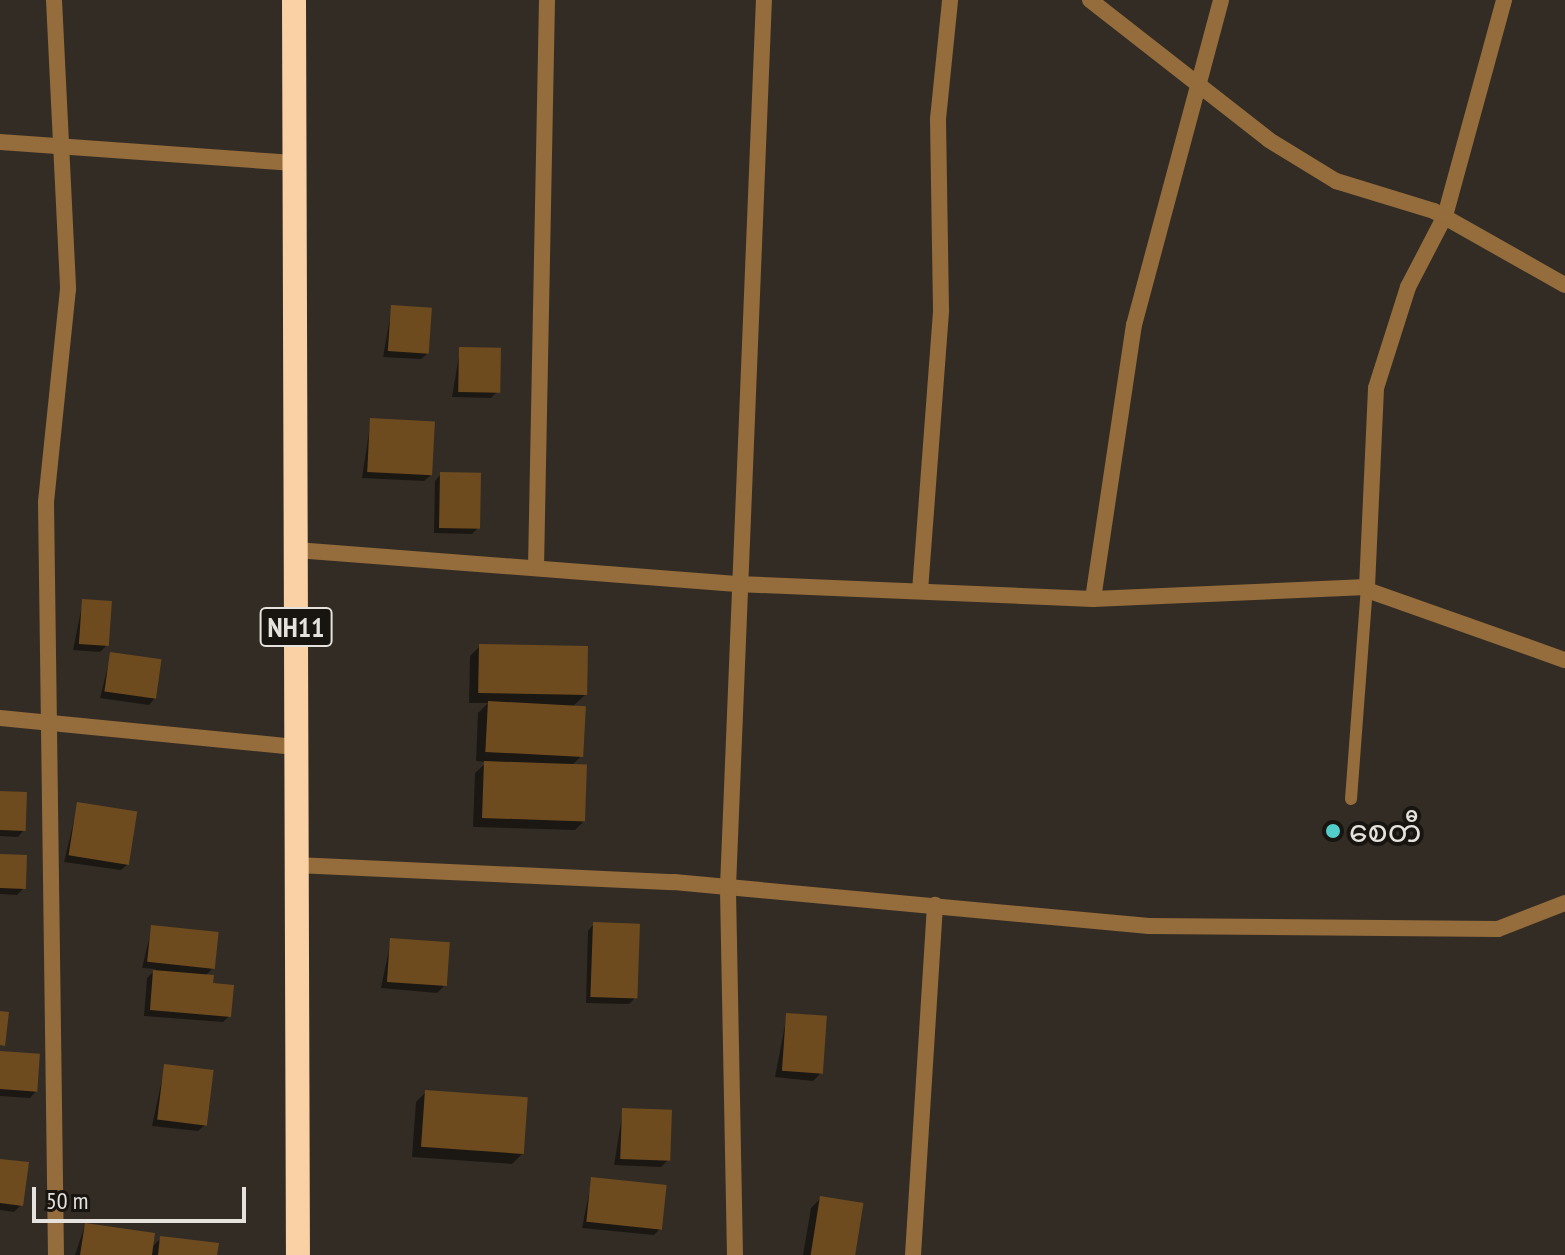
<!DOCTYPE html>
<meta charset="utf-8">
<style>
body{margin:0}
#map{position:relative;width:1565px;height:1255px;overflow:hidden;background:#332c24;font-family:"PT Sans Narrow","Noto Sans Myanmar",sans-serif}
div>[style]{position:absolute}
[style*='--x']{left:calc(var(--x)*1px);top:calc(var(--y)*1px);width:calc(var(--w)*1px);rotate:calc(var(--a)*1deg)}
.shadow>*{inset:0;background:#0007}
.building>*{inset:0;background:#6e4b1f;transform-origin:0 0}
.lane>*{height:12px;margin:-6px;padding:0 6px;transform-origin:6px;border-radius:6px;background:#956c3b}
.street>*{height:16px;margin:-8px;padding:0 8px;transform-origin:8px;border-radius:8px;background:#956c3b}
.highway>*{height:24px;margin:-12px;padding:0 12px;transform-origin:12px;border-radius:12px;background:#fad1a4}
.dots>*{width:22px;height:22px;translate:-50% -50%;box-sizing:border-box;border:4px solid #181511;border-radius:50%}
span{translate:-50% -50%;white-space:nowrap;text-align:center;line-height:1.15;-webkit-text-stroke:8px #181511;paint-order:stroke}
.shield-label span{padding:2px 6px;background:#181511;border:2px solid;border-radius:6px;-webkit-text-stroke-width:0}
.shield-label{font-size:28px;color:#e5e1dc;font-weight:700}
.poi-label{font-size:30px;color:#e5e1dc}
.left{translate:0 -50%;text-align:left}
.scale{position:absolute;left:32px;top:1187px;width:214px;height:36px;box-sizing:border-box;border:4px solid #e5e1dc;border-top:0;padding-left:10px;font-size:24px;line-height:28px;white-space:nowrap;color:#e5e1dc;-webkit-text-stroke:6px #181511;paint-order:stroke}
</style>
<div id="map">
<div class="shadow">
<div style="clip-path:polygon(392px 307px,428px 353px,421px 359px,383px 357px)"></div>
<div style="clip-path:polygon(460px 350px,498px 391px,491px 398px,452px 397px)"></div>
<div style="clip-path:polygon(371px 420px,431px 475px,424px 481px,362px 478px)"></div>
<div style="clip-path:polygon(441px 474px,479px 527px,472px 534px,434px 533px,435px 481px)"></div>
<div style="clip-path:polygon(83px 601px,107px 645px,100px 652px,73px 650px)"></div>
<div style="clip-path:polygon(480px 646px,585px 695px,572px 707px,582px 755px,572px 765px,585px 820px,575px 830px,473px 827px,475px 773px,487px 762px,476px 761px,478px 713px,488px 703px,469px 703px,470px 656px)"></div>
<div style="clip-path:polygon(111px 654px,155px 698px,149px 705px,100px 698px)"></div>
<div style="clip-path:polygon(0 793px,24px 830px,18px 837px,0 836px)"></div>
<div style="clip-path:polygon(78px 804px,128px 864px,121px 870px,64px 862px)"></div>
<div style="clip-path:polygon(0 856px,24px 888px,17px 895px,0 894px)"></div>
<div style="clip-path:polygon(594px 924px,635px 998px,629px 1004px,586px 1003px,588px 931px)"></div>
<div style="clip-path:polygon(152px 927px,213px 968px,205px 976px,229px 1016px,223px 1022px,144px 1016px,147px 978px,156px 969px,142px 968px)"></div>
<div style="clip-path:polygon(391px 940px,444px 986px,437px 993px,381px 988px)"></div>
<div style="clip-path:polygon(787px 1015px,820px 1074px,813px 1081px,775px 1077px)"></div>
<div style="clip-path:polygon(0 1053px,36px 1091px,30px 1098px,0 1096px)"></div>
<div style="clip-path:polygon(165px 1066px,205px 1125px,198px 1131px,152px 1126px)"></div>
<div style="clip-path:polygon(426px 1092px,522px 1154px,512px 1164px,412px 1157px,416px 1102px)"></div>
<div style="clip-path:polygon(623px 1110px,668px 1160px,661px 1167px,614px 1165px)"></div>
<div style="clip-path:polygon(0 1161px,21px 1205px,14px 1212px,0 1210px)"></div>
<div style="clip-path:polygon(592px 1179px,660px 1229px,654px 1235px,582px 1228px)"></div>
<div style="clip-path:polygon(821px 1198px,853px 1255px,803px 1255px,811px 1208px)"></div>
<div style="clip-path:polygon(85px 1225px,151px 1248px,161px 1238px,215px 1255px,75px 1255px)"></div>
</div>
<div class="building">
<div style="left:391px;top:305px;width:41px;height:46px;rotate:4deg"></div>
<div style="left:459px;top:347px;width:42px;height:45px;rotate:1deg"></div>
<div style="left:370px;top:418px;width:65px;height:54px;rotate:3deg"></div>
<div style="left:440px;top:472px;width:41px;height:56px;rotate:1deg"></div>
<div style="left:82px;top:599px;width:30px;height:45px;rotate:4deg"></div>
<div style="left:479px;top:644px;width:109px;height:49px;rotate:1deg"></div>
<div style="left:110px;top:652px;width:52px;height:40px;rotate:8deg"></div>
<div style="left:488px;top:701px;width:98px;height:51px;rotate:3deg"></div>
<div style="left:484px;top:761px;width:103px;height:57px;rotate:2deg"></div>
<div style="left:0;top:791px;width:27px;height:39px;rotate:2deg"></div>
<div style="left:77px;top:802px;width:61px;height:54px;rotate:9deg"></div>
<div style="left:0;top:854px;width:27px;height:34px;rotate:2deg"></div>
<div style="left:593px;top:922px;width:47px;height:75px;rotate:2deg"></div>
<div style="left:151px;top:925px;width:68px;height:37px;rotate:6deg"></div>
<div style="left:390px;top:938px;width:60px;height:44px;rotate:4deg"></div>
<div style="clip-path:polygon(153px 970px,214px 975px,213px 983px,234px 985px,231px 1017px,150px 1010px)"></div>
<div style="clip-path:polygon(0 1011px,9px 1012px,5px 1046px,0 1045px)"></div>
<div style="left:786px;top:1013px;width:41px;height:58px;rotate:4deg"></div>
<div style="left:0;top:1051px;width:40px;height:38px;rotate:4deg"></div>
<div style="left:164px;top:1064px;width:50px;height:56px;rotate:7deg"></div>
<div style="left:425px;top:1090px;width:103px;height:57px;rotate:4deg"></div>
<div style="left:622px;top:1108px;width:50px;height:51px;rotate:2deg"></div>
<div style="clip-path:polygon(0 1159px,29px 1162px,23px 1206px,0 1203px)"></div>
<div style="left:591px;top:1177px;width:76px;height:45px;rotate:6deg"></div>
<div style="left:820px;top:1196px;width:44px;height:60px;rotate:9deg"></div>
<div style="clip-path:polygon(85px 1223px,155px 1233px,152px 1255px,80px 1255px)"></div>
<div style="clip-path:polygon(160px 1236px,219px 1243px,217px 1255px,158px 1255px)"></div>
</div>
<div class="lane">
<div style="--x:1351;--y:799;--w:213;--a:-85.7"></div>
</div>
<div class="street">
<div style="--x:54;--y:0;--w:289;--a:87.2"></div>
<div style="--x:68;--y:289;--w:214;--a:95.9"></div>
<div style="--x:46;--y:502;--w:753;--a:89.24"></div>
<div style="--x:1090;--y:0;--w:227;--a:38"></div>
<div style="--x:1269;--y:140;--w:79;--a:31.5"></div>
<div style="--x:1336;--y:181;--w:102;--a:17"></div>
<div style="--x:1434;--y:211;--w:150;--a:29.5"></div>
<div style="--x:0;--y:142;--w:295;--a:4.1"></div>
<div style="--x:296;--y:550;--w:442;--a:4.4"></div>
<div style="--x:737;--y:584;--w:356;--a:2.4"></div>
<div style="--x:1093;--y:599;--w:274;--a:-2.5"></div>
<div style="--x:1367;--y:587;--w:199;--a:-87.4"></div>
<div style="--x:1376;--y:388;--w:106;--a:-72.4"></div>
<div style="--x:1408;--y:287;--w:80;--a:-62.5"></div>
<div style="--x:1445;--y:216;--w:224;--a:-74.7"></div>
<div style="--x:536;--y:568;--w:568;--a:-88.89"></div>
<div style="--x:1367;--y:590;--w:210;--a:19.5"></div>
<div style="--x:920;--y:591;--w:282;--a:-85.7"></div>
<div style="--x:941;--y:310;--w:191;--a:-90.9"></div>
<div style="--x:938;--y:119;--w:120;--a:-84.2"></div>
<div style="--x:1093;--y:599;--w:277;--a:-81.5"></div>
<div style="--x:1134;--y:325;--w:336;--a:-75"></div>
<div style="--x:0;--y:718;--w:297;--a:5.6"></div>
<div style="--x:296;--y:865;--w:378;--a:2.6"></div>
<div style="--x:674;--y:882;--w:477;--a:5.3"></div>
<div style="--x:1149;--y:926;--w:349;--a:0.5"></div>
<div style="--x:1498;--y:929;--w:72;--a:-21.2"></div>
<div style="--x:735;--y:1255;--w:368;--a:-91.1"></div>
<div style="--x:728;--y:887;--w:888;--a:-87.68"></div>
<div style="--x:913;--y:1255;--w:351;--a:-86.4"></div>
</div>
<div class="highway">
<div style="--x:294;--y:0;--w:1255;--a:89.82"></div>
</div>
<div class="dots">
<div style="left:1333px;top:831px;background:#53cdca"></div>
</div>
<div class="shield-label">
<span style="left:296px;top:627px">NH11</span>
</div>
<div class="poi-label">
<span class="left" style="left:1349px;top:831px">စေတီ</span>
</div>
<div class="scale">50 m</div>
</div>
